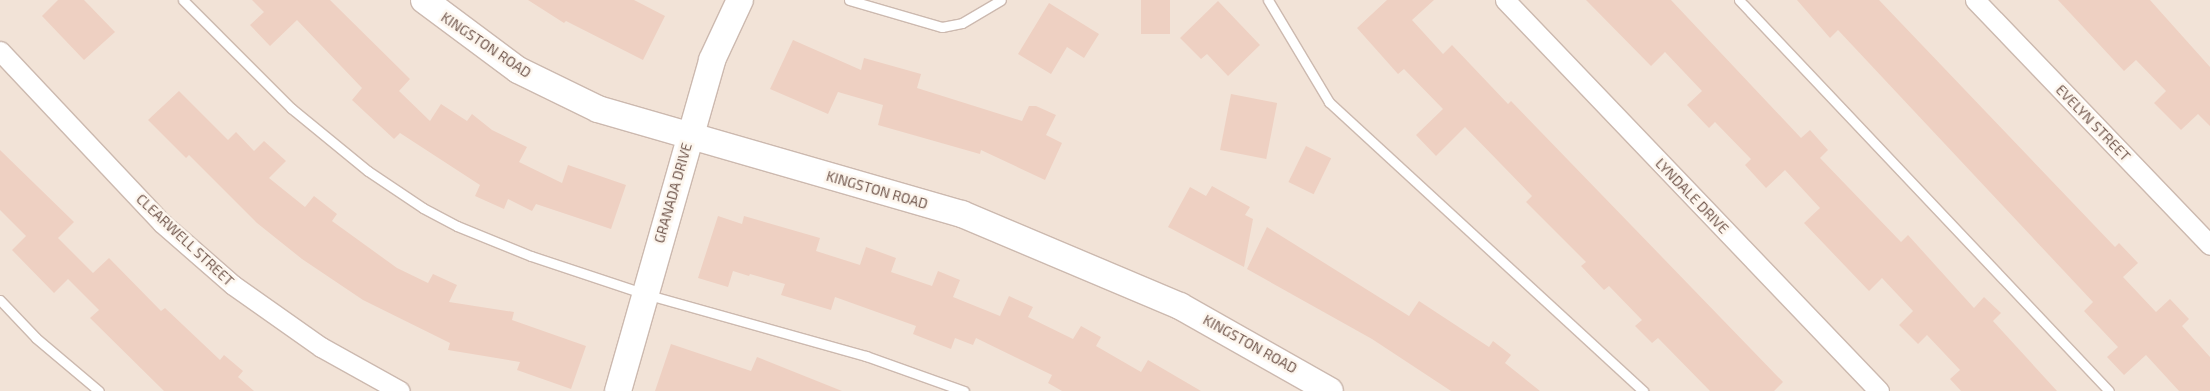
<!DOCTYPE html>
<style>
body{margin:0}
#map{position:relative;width:2210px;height:391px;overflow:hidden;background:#fbf2e8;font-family:"Exo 2",sans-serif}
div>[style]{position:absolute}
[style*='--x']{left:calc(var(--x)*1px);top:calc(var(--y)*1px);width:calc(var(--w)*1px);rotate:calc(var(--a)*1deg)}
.residential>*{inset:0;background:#f2e3d7;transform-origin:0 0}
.building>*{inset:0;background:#eed0c2;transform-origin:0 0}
.roads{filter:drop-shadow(1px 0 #ccb9af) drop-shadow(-1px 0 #ccb9af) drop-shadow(0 1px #ccb9af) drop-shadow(0 -1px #ccb9af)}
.lane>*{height:9px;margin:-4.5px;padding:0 4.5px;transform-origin:4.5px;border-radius:4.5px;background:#fff}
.street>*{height:19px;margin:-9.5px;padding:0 9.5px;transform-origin:9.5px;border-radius:9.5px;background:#fff}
.secondary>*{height:26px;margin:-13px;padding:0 13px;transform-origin:13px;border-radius:13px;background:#fff}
span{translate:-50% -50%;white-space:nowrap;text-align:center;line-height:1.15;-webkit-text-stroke:5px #fdf6ee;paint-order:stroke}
.street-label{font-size:14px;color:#72584e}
</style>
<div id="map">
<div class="residential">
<div style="left:0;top:0;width:2210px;height:391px"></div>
</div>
<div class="building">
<div style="clip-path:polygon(58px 0,84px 0,115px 32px,84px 60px,42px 16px)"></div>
<div style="clip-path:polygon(252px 0,330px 0,410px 79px,399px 91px,430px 121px,441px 104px,467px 121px,472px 114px,492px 130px,527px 147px,519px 162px,562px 183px,568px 165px,626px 185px,611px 229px,536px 204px,532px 211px,508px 199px,504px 209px,475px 196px,480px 185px,400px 133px,394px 139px,352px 100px,362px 88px,297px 20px,270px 46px,250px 25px,264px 12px)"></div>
<div style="clip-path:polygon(528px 0,634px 0,665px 16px,643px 60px,566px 21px,564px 23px)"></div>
<div style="left:1141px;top:0;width:29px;height:34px"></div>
<div style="clip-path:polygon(1387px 0,1434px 0,1412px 20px,1443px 54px,1452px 45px,1508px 104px,1511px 101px,1783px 382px,1774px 391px,1710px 391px,1658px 338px,1652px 343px,1635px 326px,1642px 320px,1609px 286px,1604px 290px,1581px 266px,1586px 262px,1526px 202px,1532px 196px,1465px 127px,1436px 156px,1416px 135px,1443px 109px,1404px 69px,1398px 74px,1357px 28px)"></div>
<div style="clip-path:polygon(1586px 0,1671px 0,1801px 138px,1810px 130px,1828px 150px,1820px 158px,1901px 242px,1908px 235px,1974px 308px,1984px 297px,2001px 313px,1993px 321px,2057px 391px,1961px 391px,1950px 379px,1960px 370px,1927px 335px,1918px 344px,1899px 325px,1913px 311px,1882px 278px,1869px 291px,1804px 223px,1820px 208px,1785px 170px,1766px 188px,1745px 165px,1751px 159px,1715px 122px,1709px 128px,1687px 105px,1702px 91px,1665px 52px,1651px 66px)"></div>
<div style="clip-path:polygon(1797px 0,1879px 0,2115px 247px,2119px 243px,2138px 263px,2123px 277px,2156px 312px,2170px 299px,2189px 319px,2182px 326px,2210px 357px,2210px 391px,2179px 391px,2146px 355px,2124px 375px,2107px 357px,2118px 347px,2084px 311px,2093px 302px,1838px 30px,1830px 38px)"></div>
<div style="clip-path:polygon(2058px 0,2150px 0,2210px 67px,2210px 126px,2198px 114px,2181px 130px,2154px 103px,2166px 91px,2136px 60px,2124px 71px)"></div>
<div style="clip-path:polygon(1218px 1px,1260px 45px,1228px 76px,1207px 54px,1201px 59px,1180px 38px)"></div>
<div style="clip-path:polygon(1049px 3px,1099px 34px,1084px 58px,1067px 47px,1051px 74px,1018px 54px)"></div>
<div style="clip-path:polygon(793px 40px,861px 70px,864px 58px,921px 74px,917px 88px,1022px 121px,1029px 106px,1036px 106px,1056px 115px,1046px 135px,1062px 143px,1045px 180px,981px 150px,980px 154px,878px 125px,883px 105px,838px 92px,828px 114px,770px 89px)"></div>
<div style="clip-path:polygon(179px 91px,228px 140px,236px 132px,254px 151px,264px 141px,286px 161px,269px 178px,305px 207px,314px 196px,337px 214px,332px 221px,397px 268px,428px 283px,433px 274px,457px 285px,449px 302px,514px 312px,512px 320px,586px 346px,571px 389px,517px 370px,520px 362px,448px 350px,450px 343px,363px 300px,302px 259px,257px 223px,189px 155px,186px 158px,148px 120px)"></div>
<div style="left:1231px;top:94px;width:47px;height:57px;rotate:11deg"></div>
<div style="left:1306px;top:146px;width:28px;height:40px;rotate:26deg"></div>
<div style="clip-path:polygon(0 150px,74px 222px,58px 238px,93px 273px,109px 258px,161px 311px,165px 308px,220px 360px,224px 355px,243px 371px,238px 377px,254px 391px,164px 391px,90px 318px,99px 310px,68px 279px,54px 293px,12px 250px,26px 236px,0 210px)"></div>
<div style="clip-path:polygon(1212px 186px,1250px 207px,1245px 215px,1253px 219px,1244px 267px,1168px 227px,1190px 187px,1206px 196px)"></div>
<div style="clip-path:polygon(718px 216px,742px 224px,744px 216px,820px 238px,816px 251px,860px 265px,866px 247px,896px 258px,891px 272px,932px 286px,938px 271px,960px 280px,953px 297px,1000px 316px,1009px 296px,1033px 307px,1028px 317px,1073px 339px,1081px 326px,1101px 337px,1096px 346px,1141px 372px,1148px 360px,1201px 391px,1062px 391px,1048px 383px,1052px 375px,976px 338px,973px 345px,955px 338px,951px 349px,913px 334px,916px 326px,835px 297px,831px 310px,781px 295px,785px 284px,750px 274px,749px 276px,733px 271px,728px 287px,698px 278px)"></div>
<div style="clip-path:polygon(1267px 227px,1409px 316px,1419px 301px,1489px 347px,1493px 341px,1511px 355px,1505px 363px,1540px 391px,1451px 391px,1372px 339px,1247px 269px)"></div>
<div style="clip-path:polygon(671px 344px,751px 371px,757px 357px,842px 391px,655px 391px)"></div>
</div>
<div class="roads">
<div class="lane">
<div style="--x:183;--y:0;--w:153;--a:45"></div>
<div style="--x:291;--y:108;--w:99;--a:39.3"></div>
<div style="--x:368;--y:171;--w:66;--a:33.9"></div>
<div style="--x:423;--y:208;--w:38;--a:28"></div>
<div style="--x:457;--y:226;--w:80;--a:22.1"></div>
<div style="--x:531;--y:256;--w:120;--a:18.4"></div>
<div style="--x:645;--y:294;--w:230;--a:15.7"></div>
<div style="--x:866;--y:356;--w:104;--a:19.7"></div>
<div style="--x:849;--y:0;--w:97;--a:16.2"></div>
<div style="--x:942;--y:27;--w:20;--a:-11"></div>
<div style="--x:962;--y:23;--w:45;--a:-30.5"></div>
<div style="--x:1268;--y:0;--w:119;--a:59.1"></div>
<div style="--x:1329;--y:102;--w:427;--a:42.6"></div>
<div style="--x:1739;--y:0;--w:538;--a:46.58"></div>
<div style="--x:0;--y:300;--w:52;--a:46.5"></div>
<div style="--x:36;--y:338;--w:82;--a:40.1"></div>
</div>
<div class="street">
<div style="--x:1505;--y:0;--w:541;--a:46.27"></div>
<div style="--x:1975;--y:0;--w:339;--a:46.2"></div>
<div style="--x:0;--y:51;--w:236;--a:46.7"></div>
<div style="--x:162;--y:223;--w:94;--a:41.1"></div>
<div style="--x:233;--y:285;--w:108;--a:35.2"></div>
<div style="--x:321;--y:347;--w:90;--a:29.1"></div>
</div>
<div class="secondary">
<div style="--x:424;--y:0;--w:117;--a:36.7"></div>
<div style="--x:518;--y:70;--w:89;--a:26"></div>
<div style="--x:598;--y:109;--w:379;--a:16.1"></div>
<div style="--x:962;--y:214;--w:237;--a:22.9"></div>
<div style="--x:1180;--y:306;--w:172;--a:29.5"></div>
<div style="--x:618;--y:391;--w:344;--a:-74.1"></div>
<div style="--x:712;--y:60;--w:66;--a:-65"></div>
</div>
</div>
<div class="street-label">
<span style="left:486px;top:45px;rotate:34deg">KINGSTON ROAD</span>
<span style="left:2093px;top:123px;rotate:46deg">EVELYN STREET</span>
<span style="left:877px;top:190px;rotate:16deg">KINGSTON ROAD</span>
<span style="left:673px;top:193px;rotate:-74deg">GRANADA DRIVE</span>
<span style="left:1692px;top:196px;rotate:46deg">LYNDALE DRIVE</span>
<span style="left:185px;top:240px;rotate:43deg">CLEARWELL STREET</span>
<span style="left:1250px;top:344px;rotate:29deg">KINGSTON ROAD</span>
</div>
</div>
